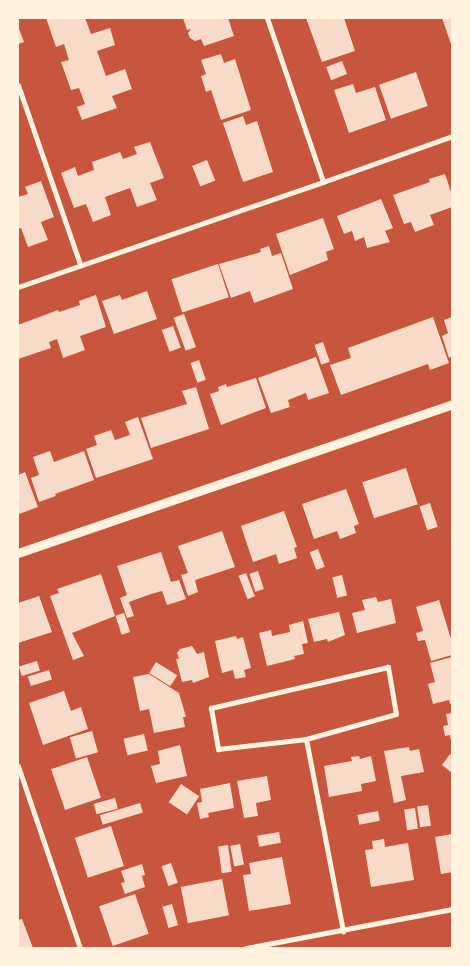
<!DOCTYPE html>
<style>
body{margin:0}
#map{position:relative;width:470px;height:966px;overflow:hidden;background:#c8553d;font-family:"Space Grotesk",sans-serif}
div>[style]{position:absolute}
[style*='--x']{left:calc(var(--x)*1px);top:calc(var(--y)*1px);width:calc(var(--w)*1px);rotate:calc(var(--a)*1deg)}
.building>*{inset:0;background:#f7dbc8;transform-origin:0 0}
.minor>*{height:5px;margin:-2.5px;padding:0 2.5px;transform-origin:2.5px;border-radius:2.5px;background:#fff3e0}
.tertiary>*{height:9px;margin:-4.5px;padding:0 4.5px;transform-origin:4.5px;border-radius:4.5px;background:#fff3e0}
span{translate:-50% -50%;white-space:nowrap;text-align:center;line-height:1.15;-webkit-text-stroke:4px #fff3e0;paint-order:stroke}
.frame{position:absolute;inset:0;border:19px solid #fff3e0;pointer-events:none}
</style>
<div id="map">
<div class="building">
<div style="clip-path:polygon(46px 18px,85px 18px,91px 34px,110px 28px,115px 45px,97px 51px,106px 76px,125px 69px,132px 89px,112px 96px,117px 108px,82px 120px,77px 107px,85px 104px,79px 88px,71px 90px,61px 62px,69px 60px,64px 44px,56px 47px)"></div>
<div style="clip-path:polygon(183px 18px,228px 18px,234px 36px,204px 46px,201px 39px,195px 41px,190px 38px,188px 33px,191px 29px,187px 30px)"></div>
<div style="clip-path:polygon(306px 18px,344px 18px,355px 51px,322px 62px)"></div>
<div style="clip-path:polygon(442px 18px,452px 18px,452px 47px)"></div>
<div style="clip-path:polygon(18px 26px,24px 42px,18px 44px)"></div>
<div style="clip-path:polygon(221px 54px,224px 63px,235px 59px,251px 110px,221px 120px,211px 90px,206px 92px,201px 76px,206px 74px,201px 60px)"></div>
<div style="left:342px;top:61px;width:14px;height:17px;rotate:69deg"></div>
<div style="left:416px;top:72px;width:36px;height:39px;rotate:71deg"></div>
<div style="clip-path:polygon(353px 84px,356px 93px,375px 87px,386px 120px,349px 133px,334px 90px)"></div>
<div style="clip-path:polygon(243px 116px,246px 125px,257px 121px,273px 172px,243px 182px,223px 123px)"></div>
<div style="clip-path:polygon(150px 142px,164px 178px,150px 183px,157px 200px,137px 207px,130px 188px,105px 197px,111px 215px,93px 222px,86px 204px,74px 208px,61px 173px,75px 167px,78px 176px,94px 170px,92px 162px,120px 152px,123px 159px,137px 154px,134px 147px)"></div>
<div style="left:207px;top:160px;width:22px;height:16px;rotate:68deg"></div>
<div style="clip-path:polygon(445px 174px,452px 195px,452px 207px,430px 215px,434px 225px,415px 232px,411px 222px,404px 224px,393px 195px,430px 182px,429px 179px)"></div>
<div style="clip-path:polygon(41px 181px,54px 217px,41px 222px,48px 240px,28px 247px,21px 228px,18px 229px,18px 197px,28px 194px,25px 187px)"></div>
<div style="clip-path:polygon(381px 199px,393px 228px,385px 231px,390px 242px,367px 248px,364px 237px,355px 241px,352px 231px,344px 234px,337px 216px)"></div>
<div style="clip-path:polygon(323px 218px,334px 249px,326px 252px,328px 260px,290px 275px,276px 234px)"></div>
<div style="clip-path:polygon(269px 246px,272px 256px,281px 253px,293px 289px,254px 303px,250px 291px,231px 298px,219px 264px,261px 252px,260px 249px)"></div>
<div style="left:218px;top:264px;width:35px;height:49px;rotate:72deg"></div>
<div style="clip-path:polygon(147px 291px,157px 319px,114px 334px,102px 301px,120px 295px,122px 300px)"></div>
<div style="clip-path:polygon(96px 295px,106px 327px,80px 336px,85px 350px,63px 358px,57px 339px,49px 342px,51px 348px,18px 359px,18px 325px,58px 310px,59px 312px,80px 305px,79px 301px)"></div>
<div style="left:184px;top:314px;width:35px;height:11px;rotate:70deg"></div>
<div style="clip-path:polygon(433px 317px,449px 363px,430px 370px,428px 364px,341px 395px,330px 365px,351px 358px,348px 348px)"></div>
<div style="clip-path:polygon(452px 317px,452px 356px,449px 358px,442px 336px,448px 333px,444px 320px)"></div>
<div style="left:173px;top:326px;width:23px;height:12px;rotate:70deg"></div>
<div style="left:323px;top:342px;width:21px;height:9px;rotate:71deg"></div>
<div style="clip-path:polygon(316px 357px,329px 393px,308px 400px,306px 393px,288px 400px,290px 407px,271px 413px,258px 378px)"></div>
<div style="left:199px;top:360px;width:21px;height:9px;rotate:71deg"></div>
<div style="clip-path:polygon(256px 378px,266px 408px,221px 425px,210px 394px,219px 391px,218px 387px,226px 384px,227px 387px)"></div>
<div style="clip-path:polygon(196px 387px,209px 429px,151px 448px,141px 418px,187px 404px,182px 391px)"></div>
<div style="clip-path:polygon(138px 417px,153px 459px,96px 478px,86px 449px,97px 445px,94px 436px,111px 430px,115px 440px,130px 435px,125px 422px)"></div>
<div style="clip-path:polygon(50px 451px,54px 462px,84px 451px,94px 480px,55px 494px,56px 496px,39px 502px,31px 478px,39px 475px,33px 457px)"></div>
<div style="left:406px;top:468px;width:38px;height:46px;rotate:72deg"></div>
<div style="clip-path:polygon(25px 472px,38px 507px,19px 514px,18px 475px)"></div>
<div style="clip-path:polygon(346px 489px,359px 524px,354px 526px,356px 533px,340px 539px,337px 531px,314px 539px,302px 504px)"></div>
<div style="left:430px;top:503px;width:25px;height:11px;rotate:72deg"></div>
<div style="clip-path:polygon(284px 511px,297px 547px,294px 548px,297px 558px,279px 564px,276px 554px,253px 562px,241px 526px)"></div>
<div style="clip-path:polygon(222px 531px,235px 567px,195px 580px,198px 592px,188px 596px,181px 575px,188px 573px,178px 546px)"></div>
<div style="left:318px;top:549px;width:19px;height:9px;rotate:69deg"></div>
<div style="clip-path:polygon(161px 552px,171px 582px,179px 580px,186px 599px,167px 605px,162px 591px,151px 594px,129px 602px,134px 616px,127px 618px,120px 598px,127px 595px,117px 566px)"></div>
<div style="left:258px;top:571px;width:19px;height:9px;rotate:72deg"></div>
<div style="left:246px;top:573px;width:25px;height:8px;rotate:69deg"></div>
<div style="clip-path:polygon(101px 574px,115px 616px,72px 633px,84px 656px,73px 660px,50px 596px,59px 593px,57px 589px)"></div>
<div style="left:342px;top:575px;width:21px;height:10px;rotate:76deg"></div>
<div style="clip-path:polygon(39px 596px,52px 632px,18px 643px,18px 603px)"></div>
<div style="clip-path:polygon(376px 597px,378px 602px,391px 599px,396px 623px,357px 633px,352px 613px,365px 610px,362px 600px)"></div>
<div style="clip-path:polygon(439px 600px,451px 639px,452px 638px,452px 655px,431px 661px,425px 640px,418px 641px,416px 633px,423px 631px,416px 607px)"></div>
<div style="clip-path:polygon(339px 612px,345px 635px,328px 642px,327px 639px,314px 642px,308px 619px)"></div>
<div style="left:124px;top:613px;width:20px;height:9px;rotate:72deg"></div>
<div style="clip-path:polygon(303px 621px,308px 643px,302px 644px,304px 654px,294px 656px,295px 659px,267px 666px,259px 633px,271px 630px,272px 636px,290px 632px,289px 625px)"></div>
<div style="clip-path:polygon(236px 636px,237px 639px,243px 637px,251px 668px,244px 670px,246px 677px,235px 679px,233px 670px,222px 673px,215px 641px)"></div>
<div style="clip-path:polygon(192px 646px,197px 654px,204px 652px,209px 677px,193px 683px,192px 680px,182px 682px,176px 659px,179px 659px,177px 653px,180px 649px)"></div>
<div style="clip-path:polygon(452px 657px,452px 703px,450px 704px,449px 700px,433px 704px,428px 684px,435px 682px,430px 663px)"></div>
<div style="left:37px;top:661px;width:10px;height:19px;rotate:73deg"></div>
<div style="left:156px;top:662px;width:25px;height:13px;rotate:32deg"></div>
<div style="left:49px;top:670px;width:10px;height:22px;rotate:73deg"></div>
<div style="clip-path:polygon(149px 674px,179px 693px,186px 717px,183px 717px,185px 727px,154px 733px,149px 709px,140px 711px,133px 677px)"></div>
<div style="clip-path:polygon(64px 691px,71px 711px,81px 707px,88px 729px,43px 745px,29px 703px)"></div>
<div style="clip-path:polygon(452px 713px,452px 746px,450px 735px,445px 736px,443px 726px,448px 725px,446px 714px)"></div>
<div style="left:92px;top:731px;width:22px;height:23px;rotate:74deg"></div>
<div style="left:144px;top:734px;width:17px;height:21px;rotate:77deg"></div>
<div style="clip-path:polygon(180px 745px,187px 776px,156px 783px,151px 766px,160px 764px,158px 751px)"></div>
<div style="clip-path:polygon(409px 747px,410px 751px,419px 749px,424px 772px,401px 776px,406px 800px,394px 803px,384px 751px)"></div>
<div style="clip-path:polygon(450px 754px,452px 756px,452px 773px,442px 765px)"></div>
<div style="clip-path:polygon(359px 756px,360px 759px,371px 756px,376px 781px,361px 784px,362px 791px,329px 797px,324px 766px,352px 761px,351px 757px)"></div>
<div style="left:87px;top:757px;width:43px;height:38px;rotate:71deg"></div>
<div style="clip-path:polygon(267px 776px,271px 800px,256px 803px,258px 816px,244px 818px,237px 781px)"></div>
<div style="clip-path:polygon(230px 783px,234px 808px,208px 813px,209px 817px,200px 819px,197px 803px,202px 802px,200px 789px)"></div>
<div style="left:181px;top:784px;width:22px;height:22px;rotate:34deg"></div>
<div style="left:115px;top:798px;width:11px;height:22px;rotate:75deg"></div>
<div style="left:140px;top:803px;width:10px;height:42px;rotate:73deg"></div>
<div style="left:428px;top:805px;width:21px;height:11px;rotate:82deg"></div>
<div style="left:415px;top:808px;width:21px;height:11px;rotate:82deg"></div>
<div style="left:378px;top:811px;width:10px;height:21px;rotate:79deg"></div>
<div style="left:111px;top:826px;width:42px;height:38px;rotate:72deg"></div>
<div style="left:279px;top:832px;width:11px;height:22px;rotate:80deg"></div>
<div style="clip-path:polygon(452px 834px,452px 872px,441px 874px,435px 837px)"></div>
<div style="clip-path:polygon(384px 839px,385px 847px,408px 843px,414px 880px,371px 887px,365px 850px,373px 849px,372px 841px)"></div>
<div style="left:240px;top:844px;width:21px;height:10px;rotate:79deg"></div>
<div style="left:228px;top:845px;width:27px;height:10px;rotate:82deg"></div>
<div style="clip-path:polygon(282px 857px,291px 904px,249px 911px,243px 875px,251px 874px,249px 863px)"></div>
<div style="left:171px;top:863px;width:21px;height:10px;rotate:71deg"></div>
<div style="clip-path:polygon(142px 864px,145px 875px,142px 876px,145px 887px,125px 894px,121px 883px,125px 882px,121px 871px)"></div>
<div style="left:222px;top:879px;width:37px;height:42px;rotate:79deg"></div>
<div style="left:135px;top:894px;width:42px;height:38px;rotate:71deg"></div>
<div style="left:172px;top:904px;width:22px;height:10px;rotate:74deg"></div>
<div style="clip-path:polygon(22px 919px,33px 948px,18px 948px,18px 920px)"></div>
</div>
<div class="minor">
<div style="--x:267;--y:18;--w:173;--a:71.1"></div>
<div style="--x:18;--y:85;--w:189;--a:70.9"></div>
<div style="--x:18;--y:287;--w:323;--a:-19"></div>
<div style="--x:323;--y:182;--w:137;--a:-19.6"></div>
<div style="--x:306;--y:739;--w:93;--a:-15.5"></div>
<div style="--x:396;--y:714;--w:48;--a:-99.7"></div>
<div style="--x:388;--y:667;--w:182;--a:167"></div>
<div style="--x:211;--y:708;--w:42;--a:80.3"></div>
<div style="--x:218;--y:749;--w:89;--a:-6.5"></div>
<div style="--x:306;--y:739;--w:196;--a:79.1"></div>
<div style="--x:18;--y:766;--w:192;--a:71.2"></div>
<div style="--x:246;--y:948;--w:210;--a:-10.7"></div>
</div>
<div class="tertiary">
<div style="--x:18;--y:553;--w:459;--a:-18.9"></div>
</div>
<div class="frame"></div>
</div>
